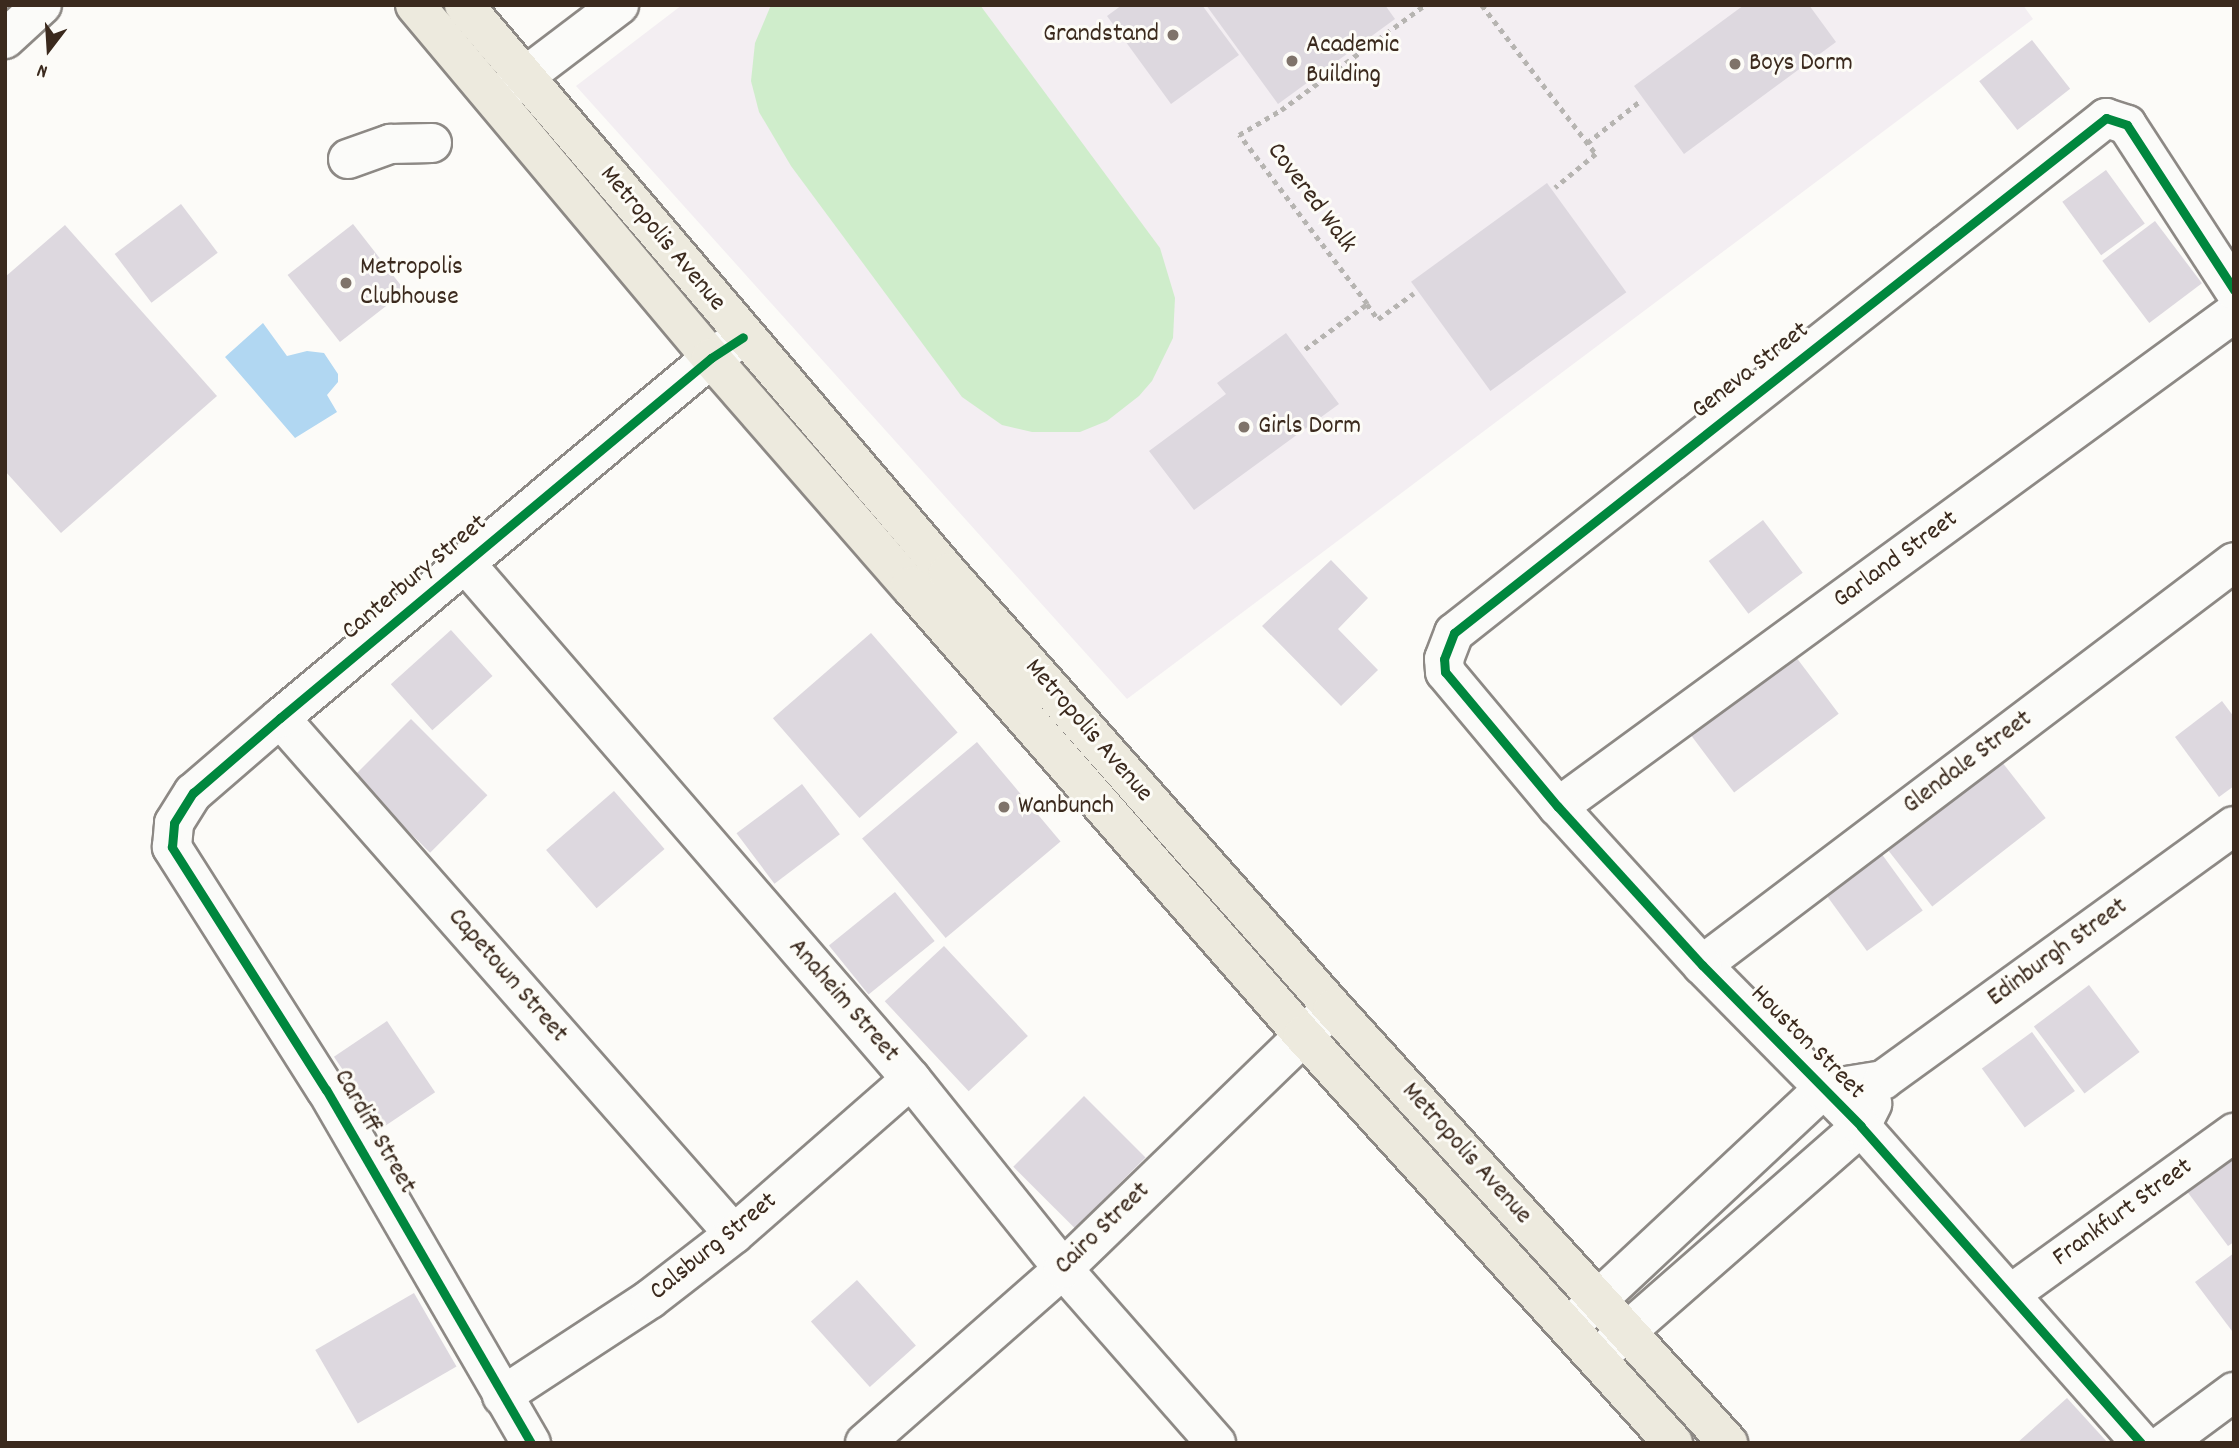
<!DOCTYPE html>
<style>
body{margin:0}
#map{position:relative;width:2239px;height:1448px;overflow:hidden;background:#fcfbf8;font-family:Dekko,sans-serif}
div>[style]{position:absolute}
[style*='--x']{left:calc(var(--x)*1px);top:calc(var(--y)*1px);width:calc(var(--w)*1px);rotate:calc(var(--a)*1deg)}
.built>*{inset:0;background:#f3eef2}
.green>*{inset:0;background:#cfedcb}
.water>*{inset:0;background:#b1d7f2}
.building>*{inset:0;background:#ddd8df;transform-origin:0 0}
.path>*{height:4.5px;margin-top:-2.25px;transform-origin:0;background:repeating-linear-gradient(90deg,#b6b4b1 0 5px,transparent 0 10px)}
.roads{filter:drop-shadow(2px 0 #8d8985) drop-shadow(-2px 0 #8d8985) drop-shadow(0 2px #8d8985) drop-shadow(0 -2px #8d8985)}
.minor>*{height:38px;margin:-19px;padding:0 19px;transform-origin:19px;border-radius:19px;background:#fbfbf9}
.major>*{height:38px;margin:-19px;padding:0 19px;transform-origin:19px;border-radius:19px;background:#edeade}
.cycleway>*{height:9px;margin:-4.5px;padding:0 4.5px;transform-origin:4.5px;border-radius:4.5px;background:#00873e}
.dots>*{width:19px;height:19px;translate:-50% -50%;box-sizing:border-box;border:4px solid #fdfcf7;border-radius:50%}
span{translate:-50% -50%;white-space:nowrap;text-align:center;line-height:1.15;-webkit-text-stroke:6px #fdfcf7;paint-order:stroke}
.poi-label{font-size:26px;color:#3b2a1e}
.right{translate:-100% -50%;text-align:right}
.left{translate:0 -50%;text-align:left}
.street-label{font-size:26px;color:#3b2a1e}
.frame{position:absolute;inset:0;border:7px solid #3b2a1e;pointer-events:none}
.north{position:absolute;left:14px;top:14px;width:70px;height:70px;-webkit-text-stroke:5px #fdfcf7;paint-order:stroke;rotate:197deg;font-size:19px;font-weight:700;line-height:28px;text-align:center;color:#3b2a1e}
.north::after{content:'';display:block;margin:auto;width:24px;height:32px;background:#3b2a1e;clip-path:polygon(50% 0,100% 100%,50% 72%,0 100%)}
</style>
<div id="map">
<div class="built">
<div style="clip-path:polygon(682px 5px,2023px 5px,2033px 19px,1127px 699px,576px 86px)"></div>
</div>
<div class="green">
<div style="clip-path:polygon(771px 5px,980px 5px,1160px 248px,1175px 298px,1173px 338px,1152px 381px,1139px 396px,1107px 421px,1080px 432px,1032px 432px,1002px 425px,962px 397px,791px 166px,759px 112px,751px 81px,755px 43px)"></div>
</div>
<div class="water">
<div style="clip-path:polygon(263px 323px,287px 356px,307px 351px,324px 353px,338px 374px,338px 382px,327px 395px,337px 412px,295px 438px,225px 357px)"></div>
</div>
<div class="building">
<div style="clip-path:polygon(1122px 5px,1202px 5px,1239px 55px,1171px 104px,1107px 16px)"></div>
<div style="clip-path:polygon(1206px 5px,1385px 5px,1395px 19px,1278px 104px)"></div>
<div style="clip-path:polygon(1744px 5px,1809px 5px,1836px 42px,1684px 154px,1634px 86px)"></div>
<div style="left:2032px;top:40px;width:62px;height:67px;rotate:52deg"></div>
<div style="left:2106px;top:170px;width:66px;height:54px;rotate:54deg"></div>
<div style="left:1547px;top:183px;width:135px;height:168px;rotate:54deg"></div>
<div style="left:181px;top:204px;width:61px;height:83px;rotate:53deg"></div>
<div style="left:2155px;top:221px;width:78px;height:66px;rotate:53deg"></div>
<div style="left:353px;top:224px;width:85px;height:83px;rotate:52deg"></div>
<div style="clip-path:polygon(65px 225px,217px 396px,61px 533px,5px 471px,5px 277px)"></div>
<div style="clip-path:polygon(1286px 333px,1339px 404px,1194px 510px,1149px 451px,1226px 394px,1217px 383px)"></div>
<div style="left:1763px;top:520px;width:66px;height:68px;rotate:53deg"></div>
<div style="clip-path:polygon(1331px 560px,1368px 598px,1338px 629px,1378px 670px,1341px 706px,1262px 626px)"></div>
<div style="left:451px;top:630px;width:62px;height:81px;rotate:48deg"></div>
<div style="left:871px;top:633px;width:132px;height:130px;rotate:49deg"></div>
<div style="left:1796px;top:657px;width:71px;height:131px;rotate:53deg"></div>
<div style="clip-path:polygon(2222px 701px,2234px 717px,2234px 786px,2219px 797px,2175px 737px)"></div>
<div style="left:411px;top:719px;width:108px;height:81px;rotate:45deg"></div>
<div style="left:977px;top:742px;width:130px;height:150px;rotate:50deg"></div>
<div style="left:2002px;top:762px;width:71px;height:144px;rotate:52deg"></div>
<div style="left:802px;top:784px;width:63px;height:82px;rotate:53deg"></div>
<div style="left:614px;top:791px;width:77px;height:90px;rotate:49deg"></div>
<div style="left:1881px;top:853px;width:71px;height:69px;rotate:54deg"></div>
<div style="left:895px;top:892px;width:63px;height:85px;rotate:51deg"></div>
<div style="left:944px;top:946px;width:123px;height:81px;rotate:47deg"></div>
<div style="left:2089px;top:985px;width:84px;height:69px;rotate:53deg"></div>
<div style="left:387px;top:1021px;width:86px;height:64px;rotate:56deg"></div>
<div style="left:2032px;top:1032px;width:73px;height:62px;rotate:54deg"></div>
<div style="left:1084px;top:1096px;width:87px;height:100px;rotate:45deg"></div>
<div style="clip-path:polygon(2234px 1155px,2234px 1242px,2228px 1246px,2186px 1190px)"></div>
<div style="clip-path:polygon(2234px 1253px,2234px 1330px,2232px 1331px,2195px 1282px)"></div>
<div style="left:857px;top:1280px;width:88px;height:62px;rotate:48deg"></div>
<div style="left:414px;top:1293px;width:85px;height:114px;rotate:60deg"></div>
<div style="clip-path:polygon(2067px 1398px,2108px 1443px,2017px 1443px)"></div>
</div>
<div class="path">
<div style="--x:1482;--y:5;--w:188;--a:52.6"></div>
<div style="--x:1596;--y:154;--w:53;--a:140.3"></div>
<div style="--x:1587;--y:143;--w:68;--a:-38.4"></div>
<div style="--x:1367;--y:304;--w:19;--a:54"></div>
<div style="--x:1378;--y:319;--w:44;--a:-35.8"></div>
<div style="--x:1305;--y:349;--w:77;--a:-36"></div>
<div style="--x:1367;--y:304;--w:212;--a:-127.1"></div>
<div style="--x:1239;--y:135;--w:49;--a:-30.8"></div>
<div style="--x:1281;--y:110;--w:178;--a:-36.1"></div>
</div>
<div class="roads">
<div class="minor">
<div style="--x:5;--y:39;--w:50;--a:-42.6"></div>
<div style="--x:498;--y:97;--w:152;--a:-37.2"></div>
<div style="--x:348;--y:159;--w:45;--a:-19.7"></div>
<div style="--x:390;--y:144;--w:42;--a:-1.4"></div>
<div style="--x:465;--y:563;--w:682;--a:49.16"></div>
<div style="--x:911;--y:1079;--w:243;--a:51.3"></div>
<div style="--x:1063;--y:1269;--w:232;--a:48.7"></div>
<div style="--x:280;--y:718;--w:687;--a:48.66"></div>
<div style="--x:1558;--y:807;--w:837;--a:-36.16"></div>
<div style="--x:1702;--y:965;--w:667;--a:-37.14"></div>
<div style="--x:2012;--y:1293;--w:274;--a:-35.8"></div>
<div style="--x:1573;--y:1323;--w:341;--a:-43.1"></div>
<div style="--x:1822;--y:1090;--w:62;--a:-9.3"></div>
<div style="--x:1883;--y:1080;--w:433;--a:-35.9"></div>
<div style="--x:1601;--y:1354;--w:346;--a:-41.2"></div>
<div style="--x:1861;--y:1126;--w:25;--a:-63"></div>
<div style="--x:502;--y:1396;--w:177;--a:-33.2"></div>
<div style="--x:650;--y:1299;--w:106;--a:-37.7"></div>
<div style="--x:734;--y:1234;--w:235;--a:-41.2"></div>
<div style="--x:531;--y:1443;--w:408;--a:-120.1"></div>
<div style="--x:326;--y:1090;--w:288;--a:-122.4"></div>
<div style="--x:172;--y:847;--w:24;--a:-85"></div>
<div style="--x:174;--y:823;--w:36;--a:-58"></div>
<div style="--x:193;--y:793;--w:115;--a:-40.8"></div>
<div style="--x:280;--y:718;--w:562;--a:-39.87"></div>
<div style="--x:711;--y:358;--w:38;--a:-33"></div>
<div style="--x:865;--y:1443;--w:264;--a:-41.3"></div>
<div style="--x:1063;--y:1269;--w:369;--a:-44.1"></div>
<div style="--x:2141;--y:1443;--w:423;--a:-131.5"></div>
<div style="--x:1861;--y:1126;--w:226;--a:-134.6"></div>
<div style="--x:1702;--y:965;--w:214;--a:-132.3"></div>
<div style="--x:1558;--y:807;--w:176;--a:-129.9"></div>
<div style="--x:1445;--y:672;--w:13;--a:-94"></div>
<div style="--x:1444;--y:659;--w:28;--a:-69"></div>
<div style="--x:1454;--y:633;--w:831;--a:-38.3"></div>
<div style="--x:2106;--y:118;--w:22;--a:18"></div>
<div style="--x:2127;--y:125;--w:197;--a:57"></div>
<div style="--x:2165;--y:1443;--w:86;--a:-36.5"></div>
</div>
<div class="major">
<div style="--x:415;--y:5;--w:461;--a:50"></div>
<div style="--x:711;--y:358;--w:303;--a:48.9"></div>
<div style="--x:910;--y:586;--w:597;--a:48.81"></div>
<div style="--x:1303;--y:1035;--w:551;--a:47.8"></div>
<div style="--x:464;--y:5;--w:746;--a:49.57"></div>
<div style="--x:948;--y:573;--w:581;--a:48.49"></div>
<div style="--x:1333;--y:1008;--w:588;--a:47.76"></div>
</div>
</div>
<div class="cycleway">
<div style="--x:531;--y:1443;--w:408;--a:-120.1"></div>
<div style="--x:326;--y:1090;--w:288;--a:-122.4"></div>
<div style="--x:172;--y:847;--w:24;--a:-85"></div>
<div style="--x:174;--y:823;--w:36;--a:-58"></div>
<div style="--x:193;--y:793;--w:115;--a:-40.8"></div>
<div style="--x:280;--y:718;--w:562;--a:-39.87"></div>
<div style="--x:711;--y:358;--w:38;--a:-33"></div>
<div style="--x:2141;--y:1443;--w:423;--a:-131.5"></div>
<div style="--x:1861;--y:1126;--w:226;--a:-134.6"></div>
<div style="--x:1702;--y:965;--w:214;--a:-132.3"></div>
<div style="--x:1558;--y:807;--w:176;--a:-129.9"></div>
<div style="--x:1445;--y:672;--w:13;--a:-94"></div>
<div style="--x:1444;--y:659;--w:28;--a:-69"></div>
<div style="--x:1454;--y:633;--w:831;--a:-38.3"></div>
<div style="--x:2106;--y:118;--w:22;--a:18"></div>
<div style="--x:2127;--y:125;--w:197;--a:57"></div>
</div>
<div class="dots">
<div style="left:1173px;top:35px;background:#7f736a"></div>
<div style="left:1292px;top:61px;background:#7f736a"></div>
<div style="left:1735px;top:64px;background:#7f736a"></div>
<div style="left:346px;top:283px;background:#7f736a"></div>
<div style="left:1244px;top:427px;background:#7f736a"></div>
<div style="left:1004px;top:807px;background:#7f736a"></div>
</div>
<div class="poi-label">
<span class="right" style="left:1159px;top:35px">Grandstand</span>
<span class="left" style="left:1306px;top:61px">Academic<br>Building</span>
<span class="left" style="left:1749px;top:64px">Boys Dorm</span>
<span class="left" style="left:360px;top:283px">Metropolis<br>Clubhouse</span>
<span class="left" style="left:1258px;top:427px">Girls Dorm</span>
<span class="left" style="left:1018px;top:807px">Wanbunch</span>
</div>
<div class="street-label">
<span style="left:1311px;top:198px;rotate:53deg">Covered Walk</span>
<span style="left:662px;top:239px;rotate:50deg">Metropolis Avenue</span>
<span style="left:1751px;top:371px;rotate:-38deg">Geneva Street</span>
<span style="left:1896px;top:560px;rotate:-36deg">Garland Street</span>
<span style="left:415px;top:578px;rotate:-40deg">Canterbury Street</span>
<span style="left:1088px;top:731px;rotate:49deg">Metropolis Avenue</span>
<span style="left:1968px;top:763px;rotate:-37deg">Glendale Street</span>
<span style="left:2058px;top:953px;rotate:-36deg">Edinburgh Street</span>
<span style="left:507px;top:976px;rotate:49deg">Capetown Street</span>
<span style="left:843px;top:1001px;rotate:49deg">Anaheim Street</span>
<span style="left:1807px;top:1043px;rotate:45deg">Houston Street</span>
<span style="left:374px;top:1132px;rotate:60deg">Cardiff Street</span>
<span style="left:1466px;top:1154px;rotate:48deg">Metropolis Avenue</span>
<span style="left:2123px;top:1213px;rotate:-36deg">Frankfurt Street</span>
<span style="left:1103px;top:1229px;rotate:-44deg">Cairo Street</span>
<span style="left:714px;top:1247px;rotate:-39deg">Calsburg Street</span>
</div>
<div class="frame"></div>
<div class="north">N</div>
</div>
